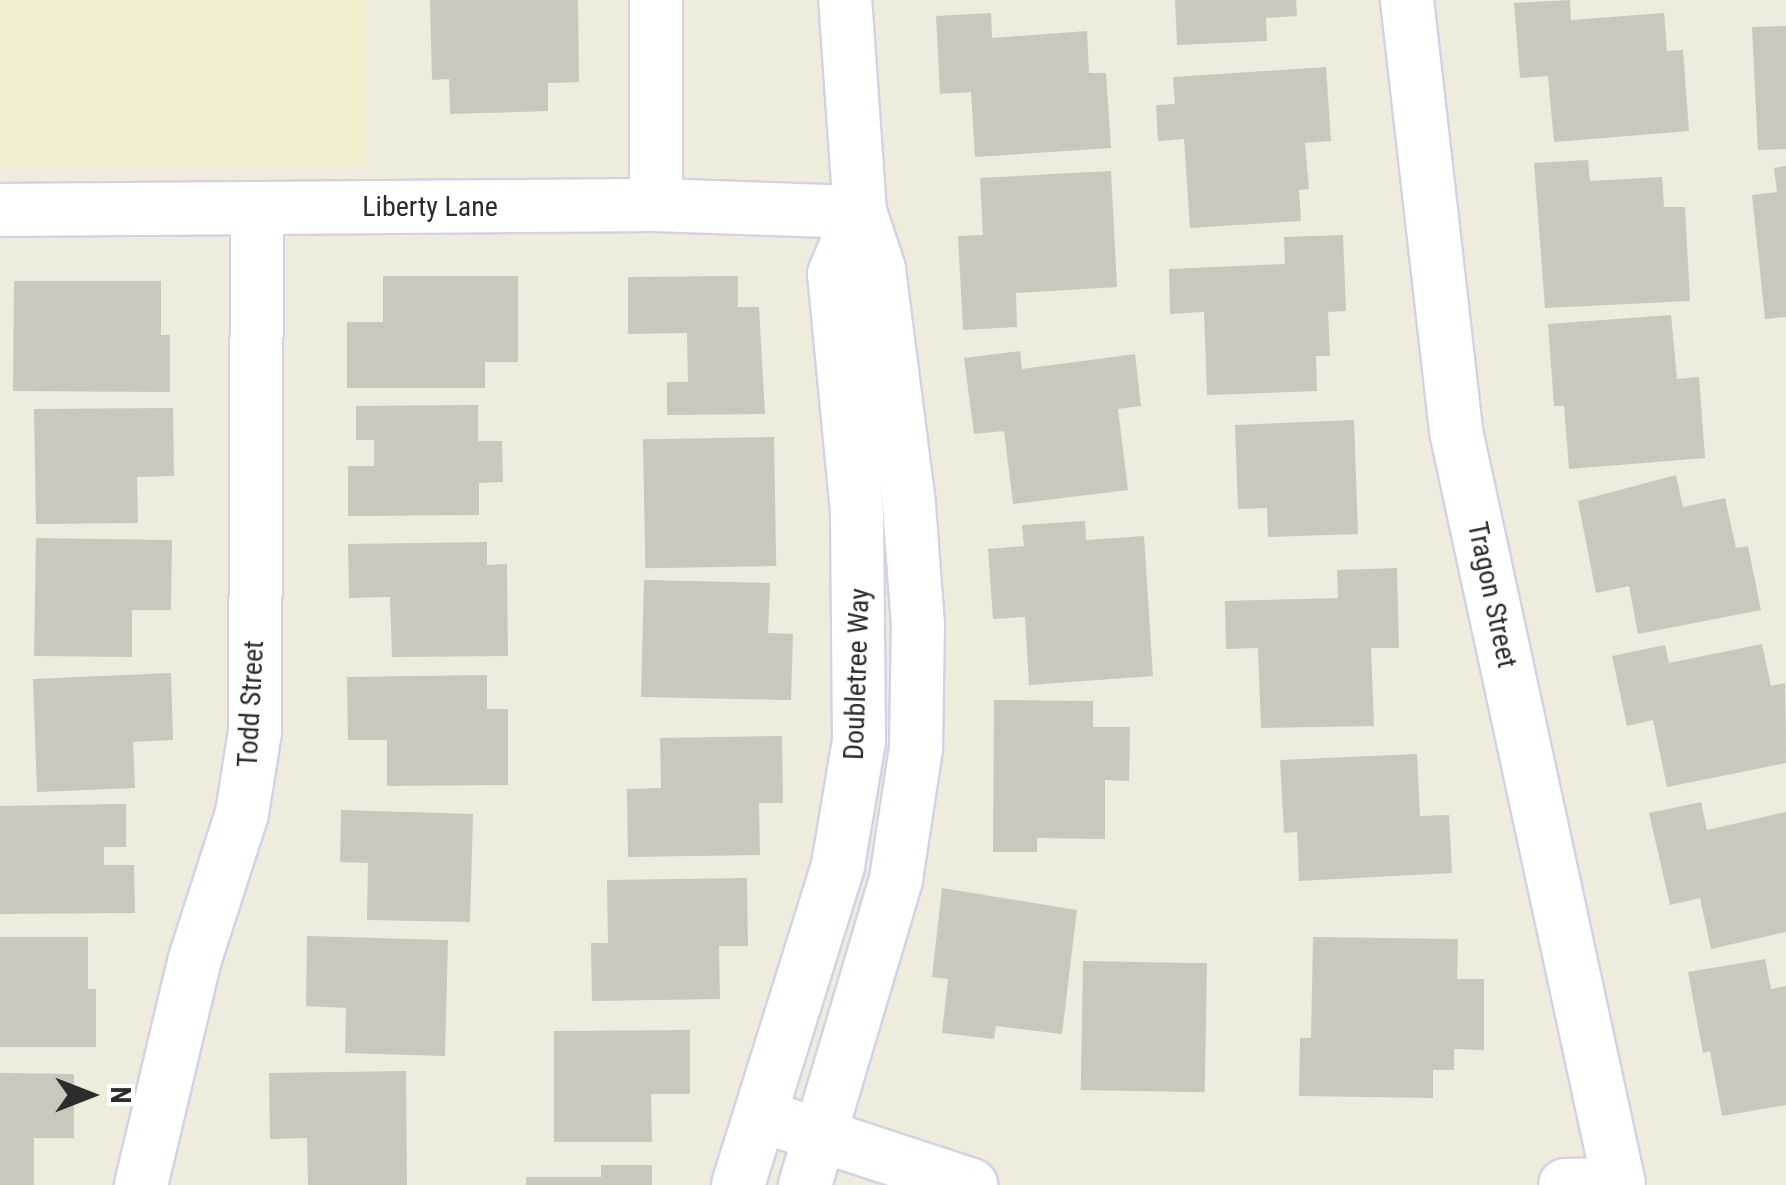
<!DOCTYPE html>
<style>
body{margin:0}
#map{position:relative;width:1786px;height:1185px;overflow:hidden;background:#efebdd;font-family:"Roboto Condensed",sans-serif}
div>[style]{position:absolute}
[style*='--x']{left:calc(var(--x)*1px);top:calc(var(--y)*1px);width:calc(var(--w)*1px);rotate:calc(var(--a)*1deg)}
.education>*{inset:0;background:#f2eecb;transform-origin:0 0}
.building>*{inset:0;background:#cac8bc;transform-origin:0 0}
.roads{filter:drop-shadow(2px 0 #d2d2e6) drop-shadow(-2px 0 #d2d2e6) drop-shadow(0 2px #d2d2e6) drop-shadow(0 -2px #d2d2e6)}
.minor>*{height:52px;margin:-26px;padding:0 26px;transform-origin:26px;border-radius:26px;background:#fff}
span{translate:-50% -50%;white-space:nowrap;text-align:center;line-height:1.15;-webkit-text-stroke:8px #fff;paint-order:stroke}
.street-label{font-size:28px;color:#2c2c2c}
.north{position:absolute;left:40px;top:1045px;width:100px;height:100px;-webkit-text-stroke:8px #fff;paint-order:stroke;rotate:90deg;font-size:28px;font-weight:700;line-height:40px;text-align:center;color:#2c2c2c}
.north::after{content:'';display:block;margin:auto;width:35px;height:45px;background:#2c2c2c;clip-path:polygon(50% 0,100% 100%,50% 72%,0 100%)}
</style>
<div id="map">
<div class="education">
<div style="left:0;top:0;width:365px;height:166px"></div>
</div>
<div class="building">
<div style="clip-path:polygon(430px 0,578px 0,579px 82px,548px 83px,548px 111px,450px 114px,449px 79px,432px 80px)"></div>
<div style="clip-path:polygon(1175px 0,1296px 0,1297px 16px,1266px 18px,1267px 41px,1177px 45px)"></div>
<div style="clip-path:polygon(1570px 0,1571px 20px,1664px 13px,1667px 51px,1683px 50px,1689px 131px,1554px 142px,1548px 76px,1520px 78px,1514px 3px)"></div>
<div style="clip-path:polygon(991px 13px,992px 38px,1087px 31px,1089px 73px,1106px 73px,1111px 148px,975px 157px,971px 92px,940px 94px,936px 16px)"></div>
<div style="clip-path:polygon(1786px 26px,1786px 149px,1758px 150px,1752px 27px)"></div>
<div style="clip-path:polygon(1326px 67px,1331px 141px,1305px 143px,1309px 189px,1299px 190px,1301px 221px,1190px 228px,1184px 139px,1158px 141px,1156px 105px,1175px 104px,1173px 77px)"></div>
<div style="clip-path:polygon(1588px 160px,1590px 181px,1662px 177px,1664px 207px,1685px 207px,1690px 301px,1545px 308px,1534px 163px)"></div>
<div style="clip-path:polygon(1786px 166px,1786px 317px,1765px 319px,1752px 195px,1777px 192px,1774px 168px)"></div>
<div style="clip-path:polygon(1111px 171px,1117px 287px,1016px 293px,1017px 327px,963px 330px,958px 236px,983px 235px,980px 178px)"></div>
<div style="clip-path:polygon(1343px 235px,1346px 311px,1328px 312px,1330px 356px,1316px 356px,1317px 391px,1207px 395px,1204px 312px,1170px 314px,1169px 269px,1285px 264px,1284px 237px)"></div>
<div style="clip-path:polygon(383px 276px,518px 276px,518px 362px,485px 362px,485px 388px,347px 388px,347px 322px,383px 322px)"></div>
<div style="clip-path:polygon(738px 276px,738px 307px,759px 307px,765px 414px,667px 415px,667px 382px,688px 382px,687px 333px,628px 334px,628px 277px)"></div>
<div style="clip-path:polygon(14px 281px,161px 281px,161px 335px,170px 335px,170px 392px,13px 391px)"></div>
<div style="clip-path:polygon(1671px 315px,1677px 379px,1699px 377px,1705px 458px,1569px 469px,1564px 406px,1554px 406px,1548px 324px)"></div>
<div style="clip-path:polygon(1020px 351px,1022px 369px,1135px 354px,1141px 406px,1118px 409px,1128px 490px,1013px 504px,1004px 431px,974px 434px,964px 358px)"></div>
<div style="clip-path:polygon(478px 405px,478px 441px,502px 441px,503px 482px,479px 483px,479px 515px,348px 516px,348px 466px,374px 466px,374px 440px,356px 440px,356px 406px)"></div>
<div style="clip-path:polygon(173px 408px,174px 476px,137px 477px,138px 523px,36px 524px,34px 409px)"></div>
<div style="clip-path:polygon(1354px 420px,1358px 534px,1268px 537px,1267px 508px,1238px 509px,1235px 425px)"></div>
<div style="left:774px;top:437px;width:129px;height:131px;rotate:89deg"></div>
<div style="clip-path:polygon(1676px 475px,1683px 507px,1725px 498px,1736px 548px,1748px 546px,1761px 610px,1638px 634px,1629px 586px,1596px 593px,1578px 501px)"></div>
<div style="clip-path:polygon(1085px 521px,1086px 540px,1144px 536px,1153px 676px,1029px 685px,1025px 617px,993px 619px,988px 549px,1024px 546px,1022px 525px)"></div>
<div style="clip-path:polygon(36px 538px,172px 540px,171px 610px,132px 610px,132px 657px,34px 656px)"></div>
<div style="clip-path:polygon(487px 542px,487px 565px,507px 564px,508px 656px,392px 657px,390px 597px,349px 598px,348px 544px)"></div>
<div style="clip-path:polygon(1397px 568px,1399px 648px,1371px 648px,1374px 726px,1261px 728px,1258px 648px,1226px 649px,1225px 601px,1338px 598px,1337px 570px)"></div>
<div style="clip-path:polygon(644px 580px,770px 583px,768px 633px,793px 634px,791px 700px,641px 697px)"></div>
<div style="clip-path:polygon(1762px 644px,1771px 686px,1785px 683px,1786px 763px,1667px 787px,1653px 720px,1627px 726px,1612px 656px,1665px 645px,1669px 663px)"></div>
<div style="clip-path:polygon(171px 673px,173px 740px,133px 742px,135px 788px,37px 792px,33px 679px)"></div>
<div style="clip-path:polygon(487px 675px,487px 709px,508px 709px,508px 785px,387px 786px,387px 740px,348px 740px,347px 677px)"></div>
<div style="clip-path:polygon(994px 700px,1093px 701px,1093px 727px,1130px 727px,1129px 781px,1105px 780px,1105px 839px,1037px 838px,1037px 852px,993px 852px)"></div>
<div style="clip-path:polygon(782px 736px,783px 803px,759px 803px,760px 855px,628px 857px,627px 789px,661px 788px,660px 738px)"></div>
<div style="clip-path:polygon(1417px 754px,1420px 816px,1449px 815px,1452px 873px,1299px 881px,1297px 832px,1284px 833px,1280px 760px)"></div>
<div style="clip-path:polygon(1701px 802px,1707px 830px,1786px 812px,1786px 932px,1711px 949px,1700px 898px,1670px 905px,1649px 813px)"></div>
<div style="clip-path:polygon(126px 804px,126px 847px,104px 847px,104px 865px,134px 865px,135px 913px,0 914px,0 806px)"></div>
<div style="clip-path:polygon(341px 810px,473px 814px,470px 922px,367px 920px,368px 863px,340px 862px)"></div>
<div style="clip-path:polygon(747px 878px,748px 946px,719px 946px,720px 999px,592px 1001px,591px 943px,608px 943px,607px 880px)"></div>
<div style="clip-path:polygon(942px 888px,1077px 910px,1062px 1034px,996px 1026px,994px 1039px,942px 1033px,948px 979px,932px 977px)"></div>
<div style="clip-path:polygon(307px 936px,448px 940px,445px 1056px,345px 1053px,346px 1008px,306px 1006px)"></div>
<div style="clip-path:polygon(0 937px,88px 937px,88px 989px,96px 989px,96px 1047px,0 1047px)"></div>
<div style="clip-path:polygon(1313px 937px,1458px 939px,1457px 979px,1484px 979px,1484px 1050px,1454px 1049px,1454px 1070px,1433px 1070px,1433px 1098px,1299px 1096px,1300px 1038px,1311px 1038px)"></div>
<div style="clip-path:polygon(1765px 959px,1771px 989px,1786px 986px,1786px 1105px,1722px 1116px,1710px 1051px,1703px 1053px,1688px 972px)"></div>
<div style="left:1083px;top:961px;width:124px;height:129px;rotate:1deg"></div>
<div style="clip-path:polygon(690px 1030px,690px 1094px,651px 1094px,652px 1142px,554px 1142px,554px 1031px)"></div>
<div style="clip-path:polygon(406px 1071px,407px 1185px,308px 1185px,307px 1138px,270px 1139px,269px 1073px)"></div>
<div style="clip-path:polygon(0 1073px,74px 1074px,74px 1138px,34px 1138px,34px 1185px,0 1185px)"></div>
<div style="clip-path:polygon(601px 1165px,652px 1165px,652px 1185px,526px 1185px,526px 1177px,601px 1177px)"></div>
</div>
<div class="roads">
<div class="minor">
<div style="--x:1407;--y:0;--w:434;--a:83.5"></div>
<div style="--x:1456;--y:431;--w:770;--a:77.79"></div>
<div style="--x:1619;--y:1184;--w:54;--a:178.9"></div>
<div style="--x:656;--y:205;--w:205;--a:-90"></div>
<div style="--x:0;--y:210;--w:656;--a:-0.44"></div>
<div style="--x:656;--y:205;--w:204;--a:2"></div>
<div style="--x:786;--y:1124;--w:195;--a:18.2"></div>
<div style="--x:141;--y:1185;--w:229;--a:-76.6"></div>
<div style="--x:194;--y:962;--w:157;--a:-72.1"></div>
<div style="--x:242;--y:813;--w:82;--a:-80.9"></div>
<div style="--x:255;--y:732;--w:524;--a:-89.78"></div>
<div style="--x:738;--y:1185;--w:335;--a:-72.6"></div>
<div style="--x:838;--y:865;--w:126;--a:-80.4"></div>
<div style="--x:859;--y:741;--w:229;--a:-90.5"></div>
<div style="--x:857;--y:512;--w:239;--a:-95.5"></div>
<div style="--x:834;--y:274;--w:67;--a:-67.2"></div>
<div style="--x:805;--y:1185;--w:319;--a:-73.4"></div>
<div style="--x:896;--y:879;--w:133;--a:-81.3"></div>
<div style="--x:916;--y:748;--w:123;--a:-89.1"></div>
<div style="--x:918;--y:625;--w:121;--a:-94.3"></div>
<div style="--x:909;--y:504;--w:237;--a:-97.3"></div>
<div style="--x:879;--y:269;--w:60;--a:-108.4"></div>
<div style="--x:860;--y:212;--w:213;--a:-94"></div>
</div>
</div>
<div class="street-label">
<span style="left:430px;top:207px">Liberty Lane</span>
<span style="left:1492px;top:595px;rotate:78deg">Tragon Street</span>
<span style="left:857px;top:674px;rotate:-88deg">Doubletree Way</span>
<span style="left:251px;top:704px;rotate:-87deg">Todd Street</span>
</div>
<div class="north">N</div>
</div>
